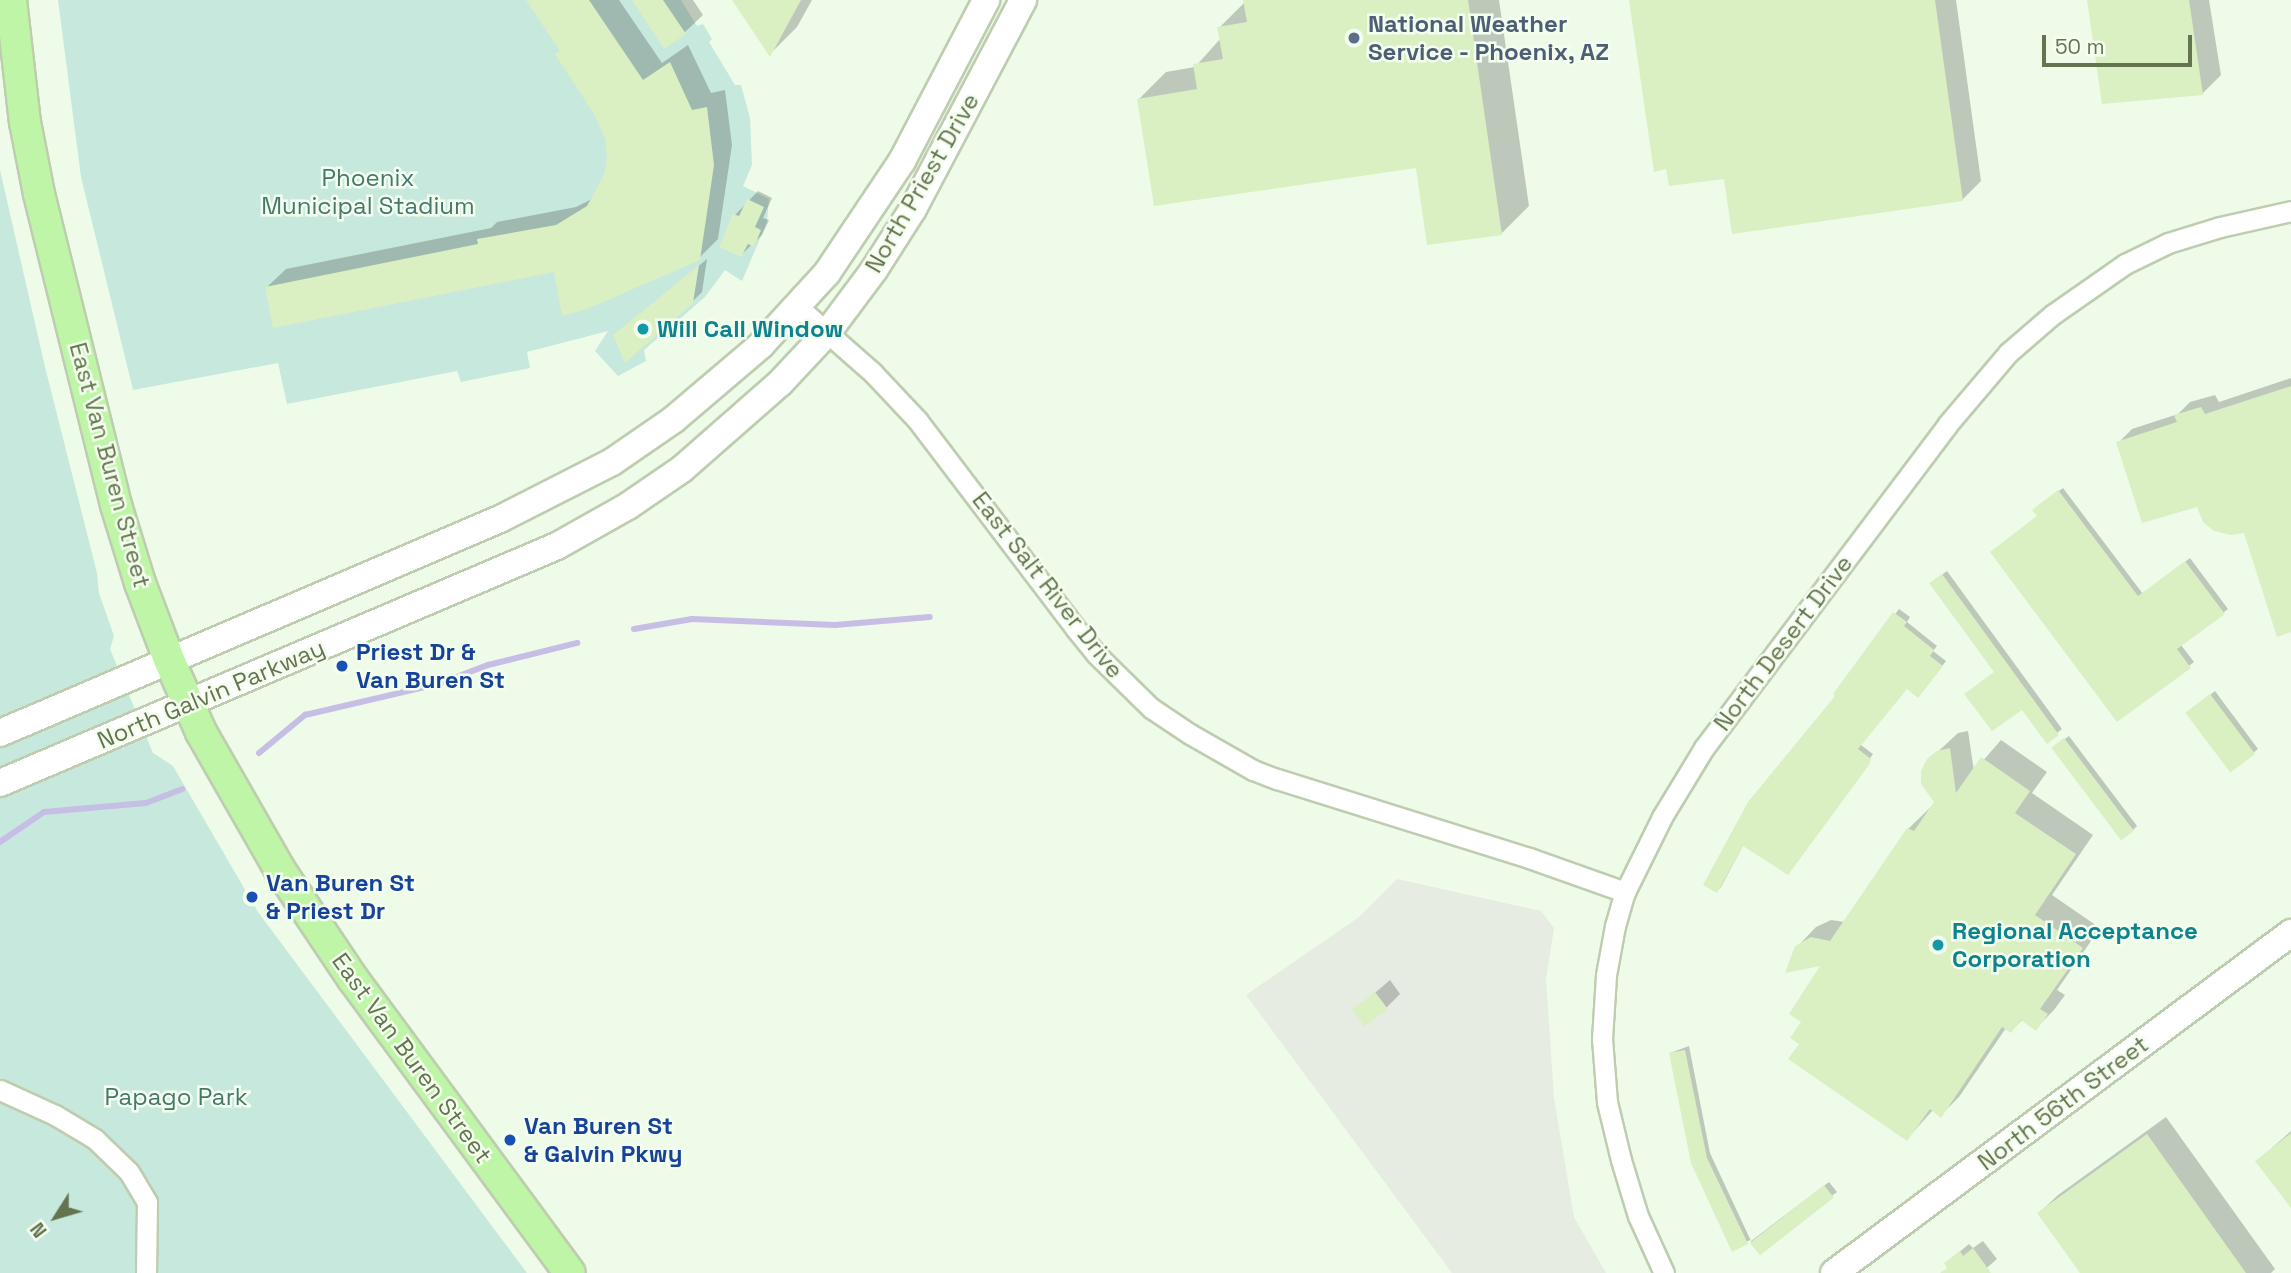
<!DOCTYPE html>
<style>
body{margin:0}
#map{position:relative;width:2291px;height:1273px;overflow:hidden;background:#eefbe9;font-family:"Space Grotesk",sans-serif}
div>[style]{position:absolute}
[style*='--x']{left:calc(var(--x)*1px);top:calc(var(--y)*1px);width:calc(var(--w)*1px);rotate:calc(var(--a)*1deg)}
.industrial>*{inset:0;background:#e6ece1}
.green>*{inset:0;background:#c7e8dd}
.shadow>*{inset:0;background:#0003}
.stream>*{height:6px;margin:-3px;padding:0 3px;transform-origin:3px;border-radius:3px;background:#c6bee4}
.building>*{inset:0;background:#daefc2;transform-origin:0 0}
.roads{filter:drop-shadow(2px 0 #becdaf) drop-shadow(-2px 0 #becdaf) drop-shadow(0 2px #becdaf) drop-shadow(0 -2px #becdaf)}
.street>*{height:19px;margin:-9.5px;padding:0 9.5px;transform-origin:9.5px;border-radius:9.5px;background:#fff}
.secondary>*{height:26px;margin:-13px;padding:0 13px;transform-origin:13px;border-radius:13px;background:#fff}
.primary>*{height:30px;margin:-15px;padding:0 15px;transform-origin:15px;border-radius:15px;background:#bef5a6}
.dots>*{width:19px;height:19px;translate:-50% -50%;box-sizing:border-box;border:4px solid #f4feef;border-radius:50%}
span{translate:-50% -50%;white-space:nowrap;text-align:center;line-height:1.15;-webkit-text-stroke:5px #f4feef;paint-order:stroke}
.service-label{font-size:24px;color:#4e5e75;font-weight:700}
.left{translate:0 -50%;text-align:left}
.park-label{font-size:24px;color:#46786e}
.street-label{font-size:24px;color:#64744e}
.culture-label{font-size:24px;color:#0d838f;font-weight:700}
.transit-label{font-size:24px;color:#164399;font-weight:700}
.north{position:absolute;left:21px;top:1182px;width:70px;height:70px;-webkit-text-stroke:5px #f4feef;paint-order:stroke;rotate:233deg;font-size:19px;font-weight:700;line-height:28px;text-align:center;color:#64744e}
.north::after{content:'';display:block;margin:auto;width:24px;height:32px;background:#64744e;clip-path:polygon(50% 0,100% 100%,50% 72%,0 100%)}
.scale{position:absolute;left:2042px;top:35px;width:150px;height:32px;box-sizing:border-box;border:4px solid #64744e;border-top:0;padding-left:9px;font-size:21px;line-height:24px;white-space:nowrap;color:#64744e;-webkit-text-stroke:5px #f4feef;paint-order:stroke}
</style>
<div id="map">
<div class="industrial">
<div style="clip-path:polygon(1397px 879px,1541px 911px,1554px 928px,1546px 979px,1554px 1098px,1574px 1217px,1606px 1273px,1452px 1273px,1246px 995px,1359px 917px)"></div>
</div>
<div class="green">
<div style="clip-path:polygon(58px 0,681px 0,697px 26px,703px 24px,712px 39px,709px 42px,735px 85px,741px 85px,750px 118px,752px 165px,743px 186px,769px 199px,767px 222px,742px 281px,725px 270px,705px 297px,644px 350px,646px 361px,618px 376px,595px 351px,608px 331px,527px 352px,530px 368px,461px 382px,457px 371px,287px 404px,278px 363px,133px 390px,81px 177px)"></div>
<div style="clip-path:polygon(0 170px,45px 367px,97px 573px,99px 593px,114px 636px,110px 649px,153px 753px,173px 766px,258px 912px,527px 1273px,0 1273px)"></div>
</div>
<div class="shadow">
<div style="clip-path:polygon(528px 0,619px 0,662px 63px,688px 45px,711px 93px,725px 90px,732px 145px,718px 239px,699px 258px,555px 270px,267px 287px,286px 269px,491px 228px,497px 222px,576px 207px,592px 199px,605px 175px,609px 157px,602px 125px,562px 51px)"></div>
<div style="clip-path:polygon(634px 0,693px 0,703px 15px,684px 33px)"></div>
<div style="clip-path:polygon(734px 0,812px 0,797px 27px,770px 54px)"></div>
<div style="clip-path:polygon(1247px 0,1499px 0,1529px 206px,1502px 233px,1418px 166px,1138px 100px,1166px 72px,1195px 67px,1221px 38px,1219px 28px)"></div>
<div style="clip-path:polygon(1631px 0,1956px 0,1981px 181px,1962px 200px,1725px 177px)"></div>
<div style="clip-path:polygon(2089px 0,2209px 0,2221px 75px,2202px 94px)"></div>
<div style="clip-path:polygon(758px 191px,772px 198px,763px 218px,769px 220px,762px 235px,741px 255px,735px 215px)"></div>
<div style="clip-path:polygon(707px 259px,702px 292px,692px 302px,624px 327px)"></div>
<div style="clip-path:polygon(2291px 378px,2291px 630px,2246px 531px,2199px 505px,2118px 443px,2132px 429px,2178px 414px,2190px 402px,2215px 395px,2219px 402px)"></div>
<div style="clip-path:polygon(2063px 488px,2143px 594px,2190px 558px,2228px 609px,2181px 645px,2194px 662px,2118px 720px,2039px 516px,2039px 506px)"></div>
<div style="clip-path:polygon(1947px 571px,2062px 729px,2047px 741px,1996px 672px,1936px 579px)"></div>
<div style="clip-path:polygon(1899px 609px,1910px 617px,1907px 622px,1937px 646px,1933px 651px,1946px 661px,1922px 692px,1907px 687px,1861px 745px,1873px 754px,1792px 869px,1744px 844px,1721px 887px,1717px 891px,1705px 884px,1837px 695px,1835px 694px)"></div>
<div style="clip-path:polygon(2215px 691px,2258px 749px,2230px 771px,2191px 710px)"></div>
<div style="clip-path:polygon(1968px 731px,1974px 771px,2001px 740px,2047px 772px,2032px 793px,2093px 835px,2052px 895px,2100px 928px,2057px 990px,2065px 995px,2054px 1010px,2036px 1028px,2023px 1019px,2011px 1031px,2006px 1028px,1959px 1097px,1941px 1115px,1933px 1110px,1907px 1139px,1802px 1043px,1803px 1021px,1824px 964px,1797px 947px,1816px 927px,1831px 920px,1845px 922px,1908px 829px,1936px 802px,1929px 760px,1958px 733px)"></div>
<div style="clip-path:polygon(2069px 736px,2137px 826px,2133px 830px,2058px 744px)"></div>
<div style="clip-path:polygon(1390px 980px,1400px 994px,1387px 1007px,1354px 1011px)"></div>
<div style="clip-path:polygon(1689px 1046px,1710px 1153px,1751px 1241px,1829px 1182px,1837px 1192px,1758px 1251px,1750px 1240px,1733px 1249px,1670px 1053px)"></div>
<div style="clip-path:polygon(2166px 1117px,2275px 1269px,2271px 1273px,2082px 1273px,2039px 1213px,2058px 1195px)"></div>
<div style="clip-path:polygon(2291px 1131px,2291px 1205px,2257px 1161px)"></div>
<div style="clip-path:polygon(1983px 1241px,1997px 1259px,1981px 1273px,1953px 1273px,1946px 1263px,1969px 1244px,1973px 1248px)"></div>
</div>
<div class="stream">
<div style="--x:634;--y:629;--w:59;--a:-9.8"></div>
<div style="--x:692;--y:619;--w:143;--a:2.4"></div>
<div style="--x:835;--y:625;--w:95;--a:-4.8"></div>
<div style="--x:259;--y:753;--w:60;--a:-39.6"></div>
<div style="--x:305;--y:715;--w:137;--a:-13.1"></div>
<div style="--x:438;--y:684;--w:53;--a:-20.8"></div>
<div style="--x:488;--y:665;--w:92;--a:-13.9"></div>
<div style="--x:0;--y:842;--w:53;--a:-34.3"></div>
<div style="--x:44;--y:812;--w:102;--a:-5"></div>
<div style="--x:146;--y:803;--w:39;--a:-21"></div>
</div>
<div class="building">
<div style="clip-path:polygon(526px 0,589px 0,643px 80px,670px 62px,692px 110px,707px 107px,714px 165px,700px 260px,587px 309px,562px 316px,554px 272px,273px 328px,265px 287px,478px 244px,477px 239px,556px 225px,587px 206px,604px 175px,607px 157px,605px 139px,594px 114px,555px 54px,560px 51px)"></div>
<div style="clip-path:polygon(632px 0,663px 0,686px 34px,664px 49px)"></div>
<div style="clip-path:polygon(732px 0,801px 0,770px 57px)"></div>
<div style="clip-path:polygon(1243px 0,1468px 0,1502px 235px,1427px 245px,1416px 168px,1154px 206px,1137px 99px,1197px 89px,1193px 64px,1223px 59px,1217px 27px,1247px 22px)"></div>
<div style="clip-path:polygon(1629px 0,1935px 0,1963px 201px,1732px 234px,1724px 179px,1669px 186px,1666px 169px,1654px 172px)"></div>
<div style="clip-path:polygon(2087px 0,2189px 0,2203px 95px,2102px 104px)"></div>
<div style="clip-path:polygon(747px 199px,764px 207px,755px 227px,761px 230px,754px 247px,748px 244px,741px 257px,719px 247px,733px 214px,739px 216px)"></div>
<div style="clip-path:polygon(699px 265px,693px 303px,625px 363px,613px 335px)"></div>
<div style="clip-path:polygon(2291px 386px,2291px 632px,2277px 637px,2244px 533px,2231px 535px,2214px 531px,2203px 522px,2197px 507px,2142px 523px,2116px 442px,2177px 422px,2174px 415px,2201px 407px,2205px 414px)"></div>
<div style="clip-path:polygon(2058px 490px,2138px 596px,2185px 561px,2225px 614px,2177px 649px,2191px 668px,2117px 722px,1990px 552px,2037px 516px,2032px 510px)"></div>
<div style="clip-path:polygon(1942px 574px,2059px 735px,2047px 744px,2022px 710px,1992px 731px,1964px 694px,1994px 672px,1929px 583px)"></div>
<div style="clip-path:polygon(1893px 612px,1907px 622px,1904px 626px,1934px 650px,1930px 656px,1943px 666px,1918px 698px,1907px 689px,1858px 749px,1871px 759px,1869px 765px,1788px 875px,1743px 846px,1717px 893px,1703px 885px,1748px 802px,1835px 696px,1833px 694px)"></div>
<div style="left:2210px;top:694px;width:75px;height:31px;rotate:53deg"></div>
<div style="left:2064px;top:738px;width:116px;height:16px;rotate:53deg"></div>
<div style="clip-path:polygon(1950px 748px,1956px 793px,1981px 757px,2030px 791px,2015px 813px,2076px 854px,2035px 915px,2083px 948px,2040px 1009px,2048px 1014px,2036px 1031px,2021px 1020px,2011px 1033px,2002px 1027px,1941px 1118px,1930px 1109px,1907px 1141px,1788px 1059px,1799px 1044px,1790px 1038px,1801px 1022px,1789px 1014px,1820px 966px,1785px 973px,1795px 946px,1811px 937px,1830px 941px,1907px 828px,1914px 831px,1934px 802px,1921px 784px,1921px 771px,1927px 759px,1937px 751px)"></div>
<div style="left:1375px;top:992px;width:21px;height:29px;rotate:53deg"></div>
<div style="clip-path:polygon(1685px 1050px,1707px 1158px,1748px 1244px,1732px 1252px,1691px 1163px,1669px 1053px)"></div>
<div style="clip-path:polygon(2291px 1133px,2291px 1208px,2255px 1161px)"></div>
<div style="clip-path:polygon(2147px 1134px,2246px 1273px,2080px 1273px,2037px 1213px)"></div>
<div style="left:1824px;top:1185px;width:16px;height:94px;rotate:52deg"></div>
<div style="clip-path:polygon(1973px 1248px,1991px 1273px,1940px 1273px,1947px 1268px,1944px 1263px,1960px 1251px,1963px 1256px)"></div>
</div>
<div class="roads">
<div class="street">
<div style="--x:798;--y:307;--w:100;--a:41.3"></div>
<div style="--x:873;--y:373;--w:66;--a:46.8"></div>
<div style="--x:918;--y:421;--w:260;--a:52.8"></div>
<div style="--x:1075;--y:628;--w:33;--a:51"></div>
<div style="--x:1096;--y:654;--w:77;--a:44.5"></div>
<div style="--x:1151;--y:708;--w:47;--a:33.7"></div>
<div style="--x:1190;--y:734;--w:73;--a:29.7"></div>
<div style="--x:1253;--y:770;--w:26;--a:21"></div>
<div style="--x:1277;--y:779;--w:264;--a:17.4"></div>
<div style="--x:1529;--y:858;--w:102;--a:19.5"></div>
<div style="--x:0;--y:1090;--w:60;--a:24.4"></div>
<div style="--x:55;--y:1115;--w:47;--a:31"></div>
<div style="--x:95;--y:1139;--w:47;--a:44.1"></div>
<div style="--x:129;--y:1172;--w:35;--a:59"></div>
<div style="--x:147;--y:1202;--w:71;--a:90.8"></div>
<div style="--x:1664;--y:1273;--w:63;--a:-114.5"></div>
<div style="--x:1638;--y:1216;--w:59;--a:-106.9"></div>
<div style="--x:1621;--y:1160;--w:60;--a:-103.6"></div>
<div style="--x:1607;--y:1102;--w:63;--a:-94.5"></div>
<div style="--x:1602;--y:1039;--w:64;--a:-86.4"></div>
<div style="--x:1606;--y:975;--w:50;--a:-79.6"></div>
<div style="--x:1615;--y:926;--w:35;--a:-74"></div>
<div style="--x:1625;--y:892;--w:84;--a:-63.7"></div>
<div style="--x:1662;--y:817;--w:81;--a:-58.7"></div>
<div style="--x:1704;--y:748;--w:404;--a:-53"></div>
<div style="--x:1947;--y:425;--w:94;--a:-49.7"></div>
<div style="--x:2008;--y:353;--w:58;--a:-40.8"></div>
<div style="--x:2052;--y:315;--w:89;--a:-34.9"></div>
<div style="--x:2125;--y:264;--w:48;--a:-26"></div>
<div style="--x:2168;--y:243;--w:54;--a:-17.1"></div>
<div style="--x:2220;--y:227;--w:73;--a:-12.7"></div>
</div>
<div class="secondary">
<div style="--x:0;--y:733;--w:544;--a:-23.17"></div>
<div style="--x:500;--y:519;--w:126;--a:-27"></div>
<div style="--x:612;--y:462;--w:74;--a:-34.5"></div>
<div style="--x:673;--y:420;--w:116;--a:-40.4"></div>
<div style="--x:761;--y:345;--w:98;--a:-47.5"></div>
<div style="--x:827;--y:273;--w:135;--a:-56.2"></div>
<div style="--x:902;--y:161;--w:182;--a:-62.4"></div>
<div style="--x:0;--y:783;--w:605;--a:-23.05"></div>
<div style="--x:557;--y:546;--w:81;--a:-29.4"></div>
<div style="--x:628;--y:506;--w:65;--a:-34.4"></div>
<div style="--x:682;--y:469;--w:130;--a:-41.3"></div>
<div style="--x:780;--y:383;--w:69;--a:-46.8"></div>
<div style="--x:827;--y:333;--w:79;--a:-53.3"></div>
<div style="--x:874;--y:270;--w:72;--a:-57.4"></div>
<div style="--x:913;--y:209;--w:236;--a:-62.2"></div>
<div style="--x:1834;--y:1273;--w:570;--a:-36.65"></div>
</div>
<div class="primary">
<div style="--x:11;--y:0;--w:123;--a:83.5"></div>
<div style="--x:25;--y:122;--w:73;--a:79"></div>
<div style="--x:39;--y:194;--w:320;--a:76.1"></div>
<div style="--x:116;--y:505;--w:82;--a:72.9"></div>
<div style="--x:140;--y:583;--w:85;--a:69.2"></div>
<div style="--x:170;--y:662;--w:77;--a:66.1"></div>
<div style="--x:201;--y:732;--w:159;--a:60.2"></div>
<div style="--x:280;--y:870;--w:131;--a:56.2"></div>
<div style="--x:353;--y:979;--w:365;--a:53.6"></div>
</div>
</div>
<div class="dots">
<div style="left:1354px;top:38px;background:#5c6f8a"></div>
<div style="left:643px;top:329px;background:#0f9aa8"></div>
<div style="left:342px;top:666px;background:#1a4fb4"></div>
<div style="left:252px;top:897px;background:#1a4fb4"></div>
<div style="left:1938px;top:945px;background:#0f9aa8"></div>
<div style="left:510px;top:1140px;background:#1a4fb4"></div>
</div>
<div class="service-label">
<span class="left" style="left:1368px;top:38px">National Weather<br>Service - Phoenix, AZ</span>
</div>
<div class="park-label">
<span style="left:368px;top:192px">Phoenix<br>Municipal Stadium</span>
<span style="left:176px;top:1097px">Papago Park</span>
</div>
<div class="street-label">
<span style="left:922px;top:183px;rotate:-60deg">North Priest Drive</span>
<span style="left:110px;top:465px;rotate:75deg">East Van Buren Street</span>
<span style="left:1048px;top:585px;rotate:52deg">East Salt River Drive</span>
<span style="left:1783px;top:643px;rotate:-53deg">North Desert Drive</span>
<span style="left:211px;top:694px;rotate:-23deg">North Galvin Parkway</span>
<span style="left:412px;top:1058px;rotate:54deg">East Van Buren Street</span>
<span style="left:2063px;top:1103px;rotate:-37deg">North 56th Street</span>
</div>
<div class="culture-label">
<span class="left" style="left:657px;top:329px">Will Call Window</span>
<span class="left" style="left:1952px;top:945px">Regional Acceptance<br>Corporation</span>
</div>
<div class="transit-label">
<span class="left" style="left:356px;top:666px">Priest Dr &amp;<br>Van Buren St</span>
<span class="left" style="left:266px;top:897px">Van Buren St<br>&amp; Priest Dr</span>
<span class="left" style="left:524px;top:1140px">Van Buren St<br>&amp; Galvin Pkwy</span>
</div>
<div class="north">N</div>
<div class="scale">50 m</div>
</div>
